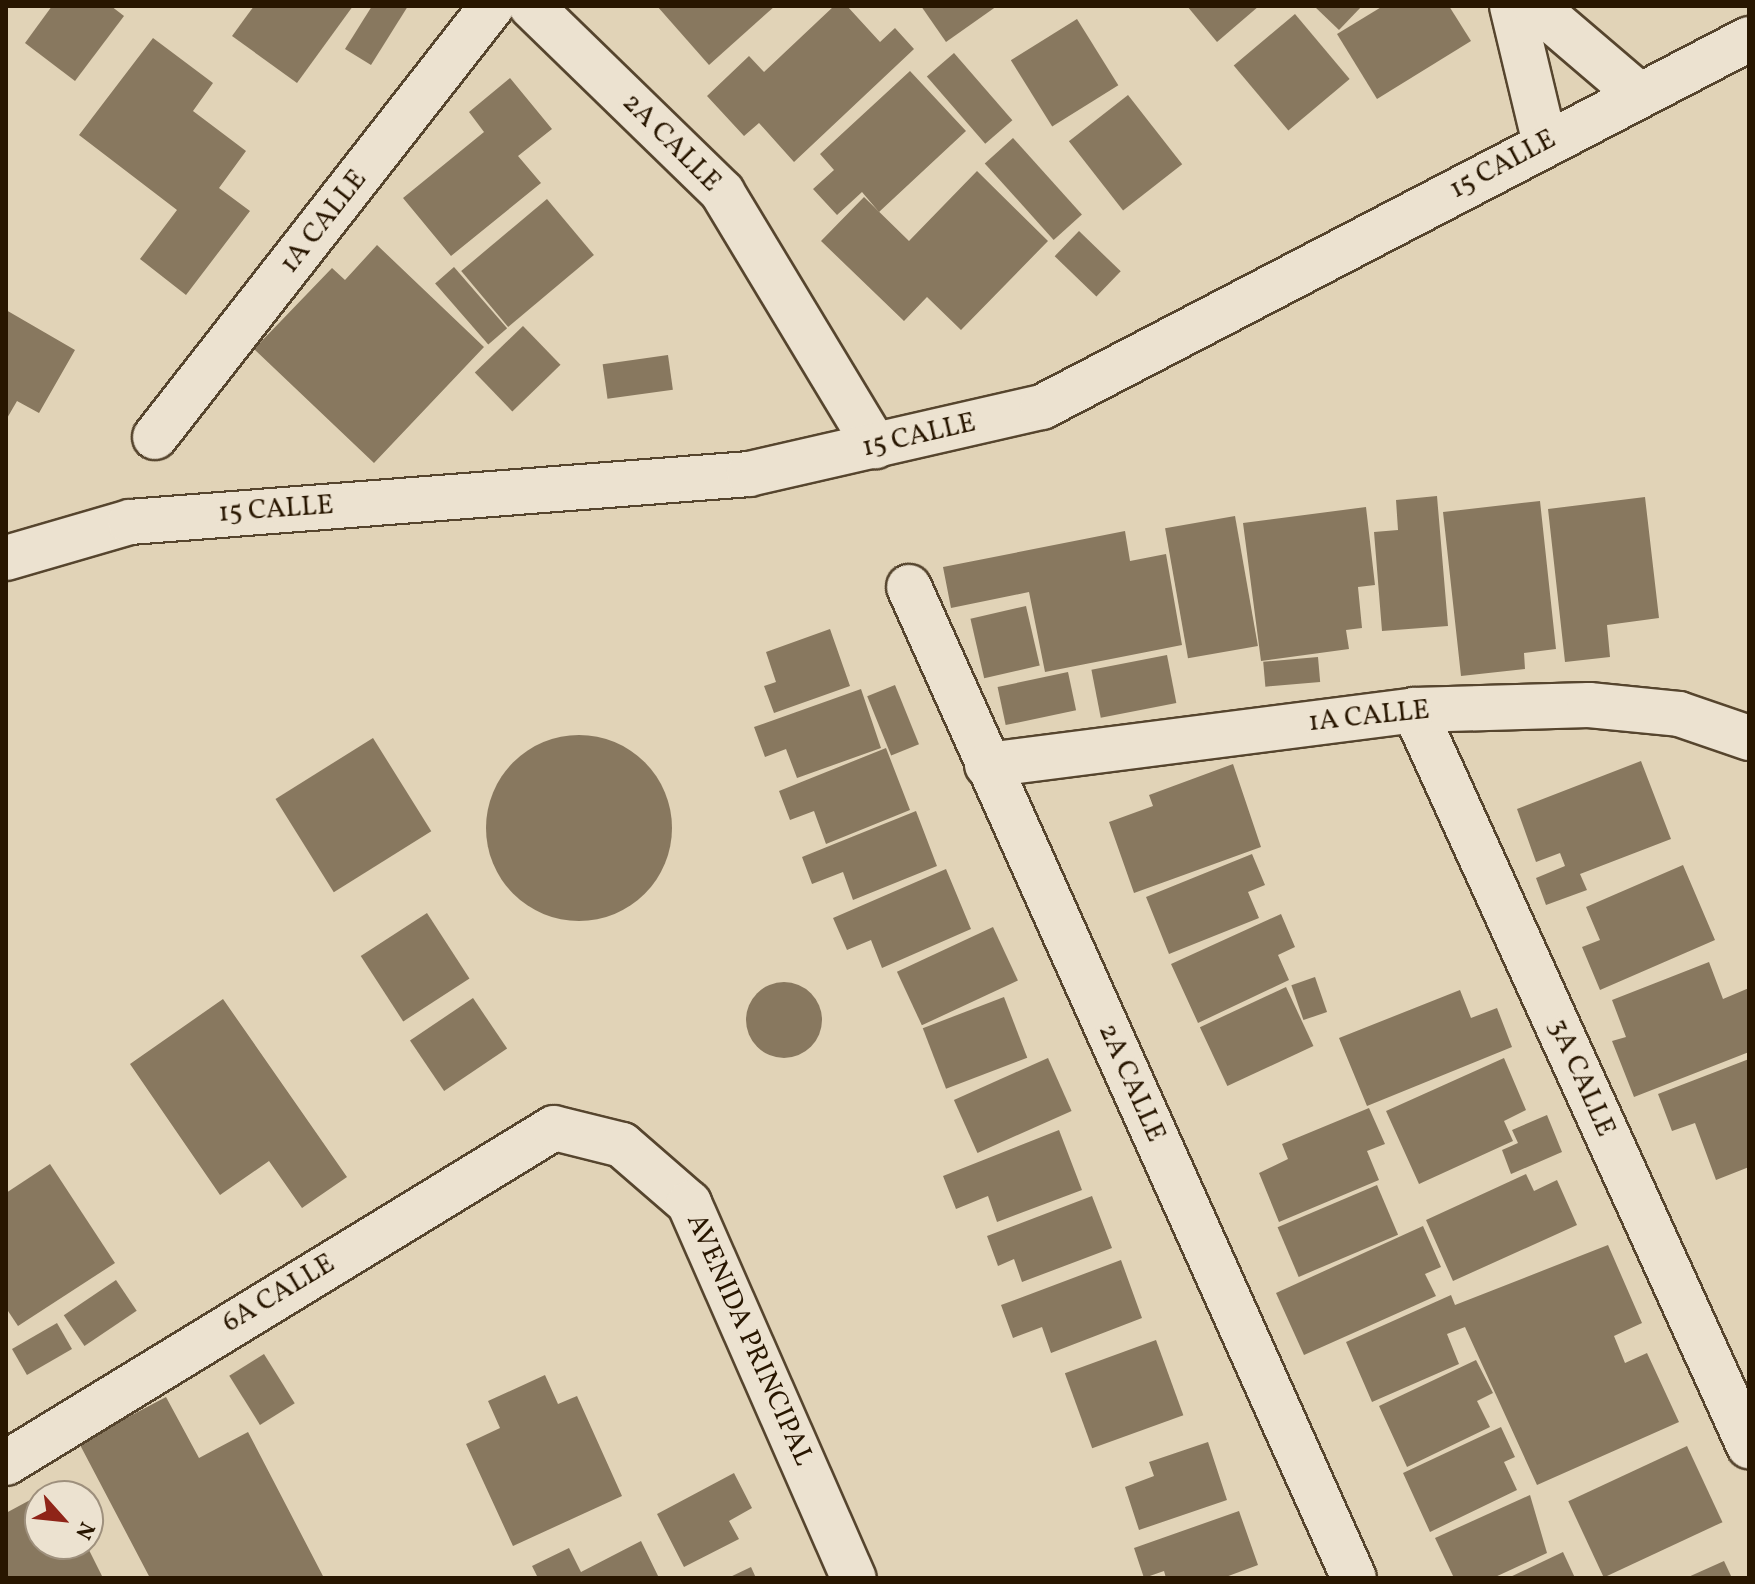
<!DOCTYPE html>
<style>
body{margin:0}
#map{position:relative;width:1755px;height:1584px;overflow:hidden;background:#e1d3b7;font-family:Vollkorn,serif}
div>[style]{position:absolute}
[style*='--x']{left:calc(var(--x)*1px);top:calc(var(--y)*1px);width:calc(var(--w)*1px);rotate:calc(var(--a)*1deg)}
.building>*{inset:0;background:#88785f;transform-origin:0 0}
.round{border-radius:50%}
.roads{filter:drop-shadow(2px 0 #56452e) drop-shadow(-2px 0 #56452e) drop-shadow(0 2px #56452e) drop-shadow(0 -2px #56452e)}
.street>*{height:44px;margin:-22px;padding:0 22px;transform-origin:22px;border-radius:22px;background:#ece2d0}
.secondary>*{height:44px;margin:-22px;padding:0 22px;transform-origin:22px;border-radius:22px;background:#ece2d0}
span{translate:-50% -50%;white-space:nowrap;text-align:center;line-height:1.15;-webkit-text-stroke:7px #ece2d0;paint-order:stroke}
.street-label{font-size:28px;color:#281600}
.frame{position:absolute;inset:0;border:8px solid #281600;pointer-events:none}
.north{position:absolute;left:24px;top:1480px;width:80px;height:80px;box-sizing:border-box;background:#ece2d0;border:2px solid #9e907d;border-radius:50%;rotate:117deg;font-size:22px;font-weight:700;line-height:32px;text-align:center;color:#281600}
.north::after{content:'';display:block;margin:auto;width:28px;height:36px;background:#8f2418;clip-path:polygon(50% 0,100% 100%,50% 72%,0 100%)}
</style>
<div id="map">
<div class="building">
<div style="clip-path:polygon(52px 6px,111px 6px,124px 16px,75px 81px,25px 43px)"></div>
<div style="clip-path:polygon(254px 6px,353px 6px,297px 83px,232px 36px)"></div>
<div style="clip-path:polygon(372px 6px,408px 6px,371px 65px,345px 49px)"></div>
<div style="clip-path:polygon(657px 6px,775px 6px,709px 65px)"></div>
<div style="clip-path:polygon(834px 6px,847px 6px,880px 42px,895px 28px,914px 49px,794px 162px,759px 123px,744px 136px,707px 96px,749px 56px,764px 72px)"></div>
<div style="clip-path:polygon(921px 6px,997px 6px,946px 42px)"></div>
<div style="clip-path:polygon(1187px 6px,1259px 6px,1217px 42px)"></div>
<div style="clip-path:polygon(1314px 6px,1362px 6px,1339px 30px)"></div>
<div style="clip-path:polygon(1383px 6px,1449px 6px,1471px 41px,1377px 99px,1337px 34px)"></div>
<div style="left:1295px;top:14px;width:85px;height:80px;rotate:50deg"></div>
<div style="left:1077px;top:19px;width:78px;height:78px;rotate:58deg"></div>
<div style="clip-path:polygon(153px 38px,213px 83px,193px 111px,246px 151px,219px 188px,250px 211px,186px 295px,140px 259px,177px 210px,79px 135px)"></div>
<div style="left:954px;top:53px;width:89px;height:36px;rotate:49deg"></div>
<div style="clip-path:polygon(910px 71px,966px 131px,879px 212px,862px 192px,837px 215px,813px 189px,834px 170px,820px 154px)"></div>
<div style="clip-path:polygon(510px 78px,552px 129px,518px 156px,541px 183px,451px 256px,403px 198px,484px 132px,469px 112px)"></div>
<div style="left:1128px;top:95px;width:88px;height:75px;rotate:52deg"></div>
<div style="left:1013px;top:138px;width:103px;height:38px;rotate:48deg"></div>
<div style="clip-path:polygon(977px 171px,1048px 241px,961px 330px,927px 297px,904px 321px,821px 241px,864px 197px,909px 241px)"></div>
<div style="left:547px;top:199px;width:73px;height:112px;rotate:50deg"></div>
<div style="left:1079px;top:231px;width:58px;height:35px;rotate:44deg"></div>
<div style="clip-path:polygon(377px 245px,484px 347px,374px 463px,254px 349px,332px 268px,345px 280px)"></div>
<div style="left:454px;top:267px;width:81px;height:25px;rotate:49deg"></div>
<div style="clip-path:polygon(6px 310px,75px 350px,39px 413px,17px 401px,6px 420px)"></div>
<div style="left:523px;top:326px;width:54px;height:67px;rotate:46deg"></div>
<div style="left:668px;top:355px;width:35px;height:66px;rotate:82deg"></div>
<div style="clip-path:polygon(1437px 496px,1448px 626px,1382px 631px,1374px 532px,1398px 530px,1396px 500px)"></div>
<div style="clip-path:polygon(1645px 497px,1659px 618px,1607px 625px,1610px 657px,1565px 662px,1548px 509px)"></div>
<div style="clip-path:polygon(1540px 501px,1556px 649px,1524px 653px,1525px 669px,1461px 676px,1443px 512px)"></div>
<div style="clip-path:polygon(1366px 507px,1375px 585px,1358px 587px,1362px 628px,1346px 630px,1349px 649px,1261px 661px,1243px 523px)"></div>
<div style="left:1235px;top:516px;width:132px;height:71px;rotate:80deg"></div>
<div style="clip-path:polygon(1125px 531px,1130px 561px,1166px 554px,1182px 645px,1045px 672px,1029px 592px,951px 608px,943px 567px)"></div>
<div style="left:1026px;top:606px;width:61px;height:57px;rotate:77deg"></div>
<div style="clip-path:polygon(830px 629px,850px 686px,774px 713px,764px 686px,776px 682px,766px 652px)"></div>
<div style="left:1167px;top:655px;width:49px;height:77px;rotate:79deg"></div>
<div style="left:1318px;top:657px;width:25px;height:55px;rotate:85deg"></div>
<div style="left:1068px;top:672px;width:39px;height:72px;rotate:78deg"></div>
<div style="left:895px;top:685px;width:64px;height:30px;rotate:68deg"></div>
<div style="clip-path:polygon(861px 689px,881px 748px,797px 778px,786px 749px,765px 757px,754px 727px)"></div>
<div class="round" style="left:486px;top:735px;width:186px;height:186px"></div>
<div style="left:373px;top:738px;width:110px;height:115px;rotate:58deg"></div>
<div style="clip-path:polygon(886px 748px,910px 810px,826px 844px,814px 811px,790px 820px,779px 791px)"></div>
<div style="clip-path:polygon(1641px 761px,1671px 839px,1580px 874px,1587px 890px,1546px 905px,1536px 878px,1565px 866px,1560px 853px,1536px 862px,1517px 809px)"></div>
<div style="clip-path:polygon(1233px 764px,1261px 847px,1134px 893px,1109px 822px,1153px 806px,1149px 795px)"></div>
<div style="clip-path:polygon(916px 811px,937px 866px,853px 900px,843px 872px,812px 884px,802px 857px)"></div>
<div style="clip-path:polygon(1252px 854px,1265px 885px,1248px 892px,1259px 918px,1169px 954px,1146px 897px)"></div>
<div style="clip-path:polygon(1683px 865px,1715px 940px,1600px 990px,1582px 947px,1600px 940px,1586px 907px)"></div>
<div style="clip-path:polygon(946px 869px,971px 929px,882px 968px,871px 940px,847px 950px,833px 918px)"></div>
<div style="left:427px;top:913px;width:78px;height:79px;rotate:57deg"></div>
<div style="clip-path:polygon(1281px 914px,1295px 947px,1278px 955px,1289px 980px,1198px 1023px,1171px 964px)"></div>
<div style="left:993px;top:927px;width:59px;height:106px;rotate:65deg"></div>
<div style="clip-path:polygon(1709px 962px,1723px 999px,1749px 988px,1749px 1052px,1634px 1097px,1612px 1041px,1626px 1037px,1612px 1000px)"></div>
<div style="left:1315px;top:977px;width:37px;height:25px;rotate:71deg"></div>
<div class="round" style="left:746px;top:982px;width:76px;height:76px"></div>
<div style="left:1286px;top:987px;width:65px;height:95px;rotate:65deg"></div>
<div style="clip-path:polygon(1460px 990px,1471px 1018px,1497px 1008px,1512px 1047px,1367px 1106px,1339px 1038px)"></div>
<div style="left:1004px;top:997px;width:65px;height:87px;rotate:69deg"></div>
<div style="left:473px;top:998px;width:61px;height:76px;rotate:56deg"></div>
<div style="clip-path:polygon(223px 999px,347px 1177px,302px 1208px,269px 1161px,220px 1195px,130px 1064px)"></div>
<div style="left:1048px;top:1058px;width:58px;height:103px;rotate:66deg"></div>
<div style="clip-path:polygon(1504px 1058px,1526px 1110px,1504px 1121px,1513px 1141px,1419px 1184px,1386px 1111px)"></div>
<div style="clip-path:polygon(1749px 1059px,1749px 1167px,1716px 1180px,1695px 1123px,1672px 1131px,1658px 1094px)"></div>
<div style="clip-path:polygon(1369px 1108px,1385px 1144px,1367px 1151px,1379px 1180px,1279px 1222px,1259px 1173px,1288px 1159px,1282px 1144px)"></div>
<div style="clip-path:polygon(1547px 1115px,1562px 1152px,1511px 1174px,1502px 1150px,1518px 1143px,1512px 1130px)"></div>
<div style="clip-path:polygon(1059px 1130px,1082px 1190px,997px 1222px,988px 1196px,956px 1209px,943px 1176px)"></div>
<div style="clip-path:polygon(50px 1164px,115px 1263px,18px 1326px,6px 1308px,6px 1193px)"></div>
<div style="clip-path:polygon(1526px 1174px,1534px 1191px,1557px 1180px,1577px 1225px,1453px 1281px,1426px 1220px)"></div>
<div style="left:1377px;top:1185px;width:54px;height:108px;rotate:67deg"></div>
<div style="clip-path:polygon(1092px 1196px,1112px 1248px,1022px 1282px,1014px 1259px,998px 1266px,987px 1236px)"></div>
<div style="clip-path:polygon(1423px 1226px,1441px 1267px,1425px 1274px,1436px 1296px,1304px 1355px,1276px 1293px)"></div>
<div style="clip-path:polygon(1608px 1245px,1642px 1323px,1614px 1336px,1625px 1363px,1647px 1353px,1679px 1422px,1537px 1485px,1465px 1327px,1447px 1334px,1459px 1364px,1372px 1402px,1346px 1342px,1451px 1295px,1455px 1305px)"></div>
<div style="clip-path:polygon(1121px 1260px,1142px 1318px,1051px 1353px,1042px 1327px,1013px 1338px,1001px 1305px)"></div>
<div style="left:116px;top:1280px;width:37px;height:63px;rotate:56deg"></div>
<div style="left:57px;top:1323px;width:30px;height:52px;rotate:60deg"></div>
<div style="left:1156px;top:1340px;width:80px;height:97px;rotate:70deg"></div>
<div style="left:264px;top:1354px;width:58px;height:41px;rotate:58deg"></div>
<div style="clip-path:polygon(1476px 1360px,1493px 1393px,1477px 1401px,1490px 1427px,1407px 1467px,1379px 1406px)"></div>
<div style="clip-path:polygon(545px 1375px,558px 1404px,577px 1396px,622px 1496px,513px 1546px,466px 1444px,500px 1428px,488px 1401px)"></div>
<div style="clip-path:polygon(166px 1397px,199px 1458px,248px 1432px,324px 1578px,150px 1578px,79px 1443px)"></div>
<div style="clip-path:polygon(1501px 1427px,1515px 1457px,1504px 1462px,1517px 1490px,1430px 1532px,1403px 1473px)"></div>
<div style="clip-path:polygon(1208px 1442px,1227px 1500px,1139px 1530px,1125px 1487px,1154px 1476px,1149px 1462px)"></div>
<div style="left:1687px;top:1446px;width:84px;height:131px;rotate:65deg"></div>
<div style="clip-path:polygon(734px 1473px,752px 1508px,729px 1521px,739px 1539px,684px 1567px,657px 1514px)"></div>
<div style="clip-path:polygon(56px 1486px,61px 1496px,40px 1496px,40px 1544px,86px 1544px,103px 1578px,6px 1578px,6px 1513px)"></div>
<div style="clip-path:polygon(1530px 1495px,1547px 1553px,1493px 1578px,1454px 1578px,1435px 1538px)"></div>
<div style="clip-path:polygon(1239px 1511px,1258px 1565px,1223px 1578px,1166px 1578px,1164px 1571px,1144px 1578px,1134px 1548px)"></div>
<div style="clip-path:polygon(641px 1541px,659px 1578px,538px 1578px,532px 1566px,569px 1548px,581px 1572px)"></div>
<div style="clip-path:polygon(1563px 1552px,1575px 1578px,1508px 1578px)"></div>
<div style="clip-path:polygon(1724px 1561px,1732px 1578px,1686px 1578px)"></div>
<div style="clip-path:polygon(751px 1567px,756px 1578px,728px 1578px)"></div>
</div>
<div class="roads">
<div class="street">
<div style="--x:531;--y:6;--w:267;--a:44.2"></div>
<div style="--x:722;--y:192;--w:297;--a:58.9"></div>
<div style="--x:1512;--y:6;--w:141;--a:76.5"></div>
<div style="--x:1535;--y:6;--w:135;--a:40.5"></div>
<div style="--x:155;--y:437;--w:547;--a:-51.98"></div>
<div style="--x:909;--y:587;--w:1086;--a:65.82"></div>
<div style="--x:1414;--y:710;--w:809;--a:65.53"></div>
<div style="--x:987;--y:765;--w:431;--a:-7.3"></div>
<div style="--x:1414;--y:710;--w:175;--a:-1.6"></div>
<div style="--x:1589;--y:705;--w:90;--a:5.7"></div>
<div style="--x:1679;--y:714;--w:74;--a:18.9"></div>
<div style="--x:6;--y:1463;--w:642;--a:-31.44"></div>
<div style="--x:554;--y:1128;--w:70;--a:14"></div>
<div style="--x:622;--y:1145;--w:89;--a:40.9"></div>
<div style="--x:689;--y:1203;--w:410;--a:66.3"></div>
</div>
<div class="secondary">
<div style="--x:6;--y:558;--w:129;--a:-16.2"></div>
<div style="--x:130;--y:522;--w:621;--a:-4.43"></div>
<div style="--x:749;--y:474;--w:301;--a:-12.9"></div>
<div style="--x:1042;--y:407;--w:797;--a:-27.5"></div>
</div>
</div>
<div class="street-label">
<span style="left:671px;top:143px;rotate:45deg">2A CALLE</span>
<span style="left:1503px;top:165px;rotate:-28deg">15 CALLE</span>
<span style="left:324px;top:222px;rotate:-52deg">1A CALLE</span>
<span style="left:919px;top:436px;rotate:-13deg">15 CALLE</span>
<span style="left:276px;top:510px;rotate:-4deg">15 CALLE</span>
<span style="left:1369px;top:717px;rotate:-6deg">1A CALLE</span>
<span style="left:1581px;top:1078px;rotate:66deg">3A CALLE</span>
<span style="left:1131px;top:1083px;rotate:66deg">2A CALLE</span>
<span style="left:279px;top:1294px;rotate:-31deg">6A CALLE</span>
<span style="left:749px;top:1340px;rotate:66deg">AVENIDA PRINCIPAL</span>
</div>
<div class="frame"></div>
<div class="north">N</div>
</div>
